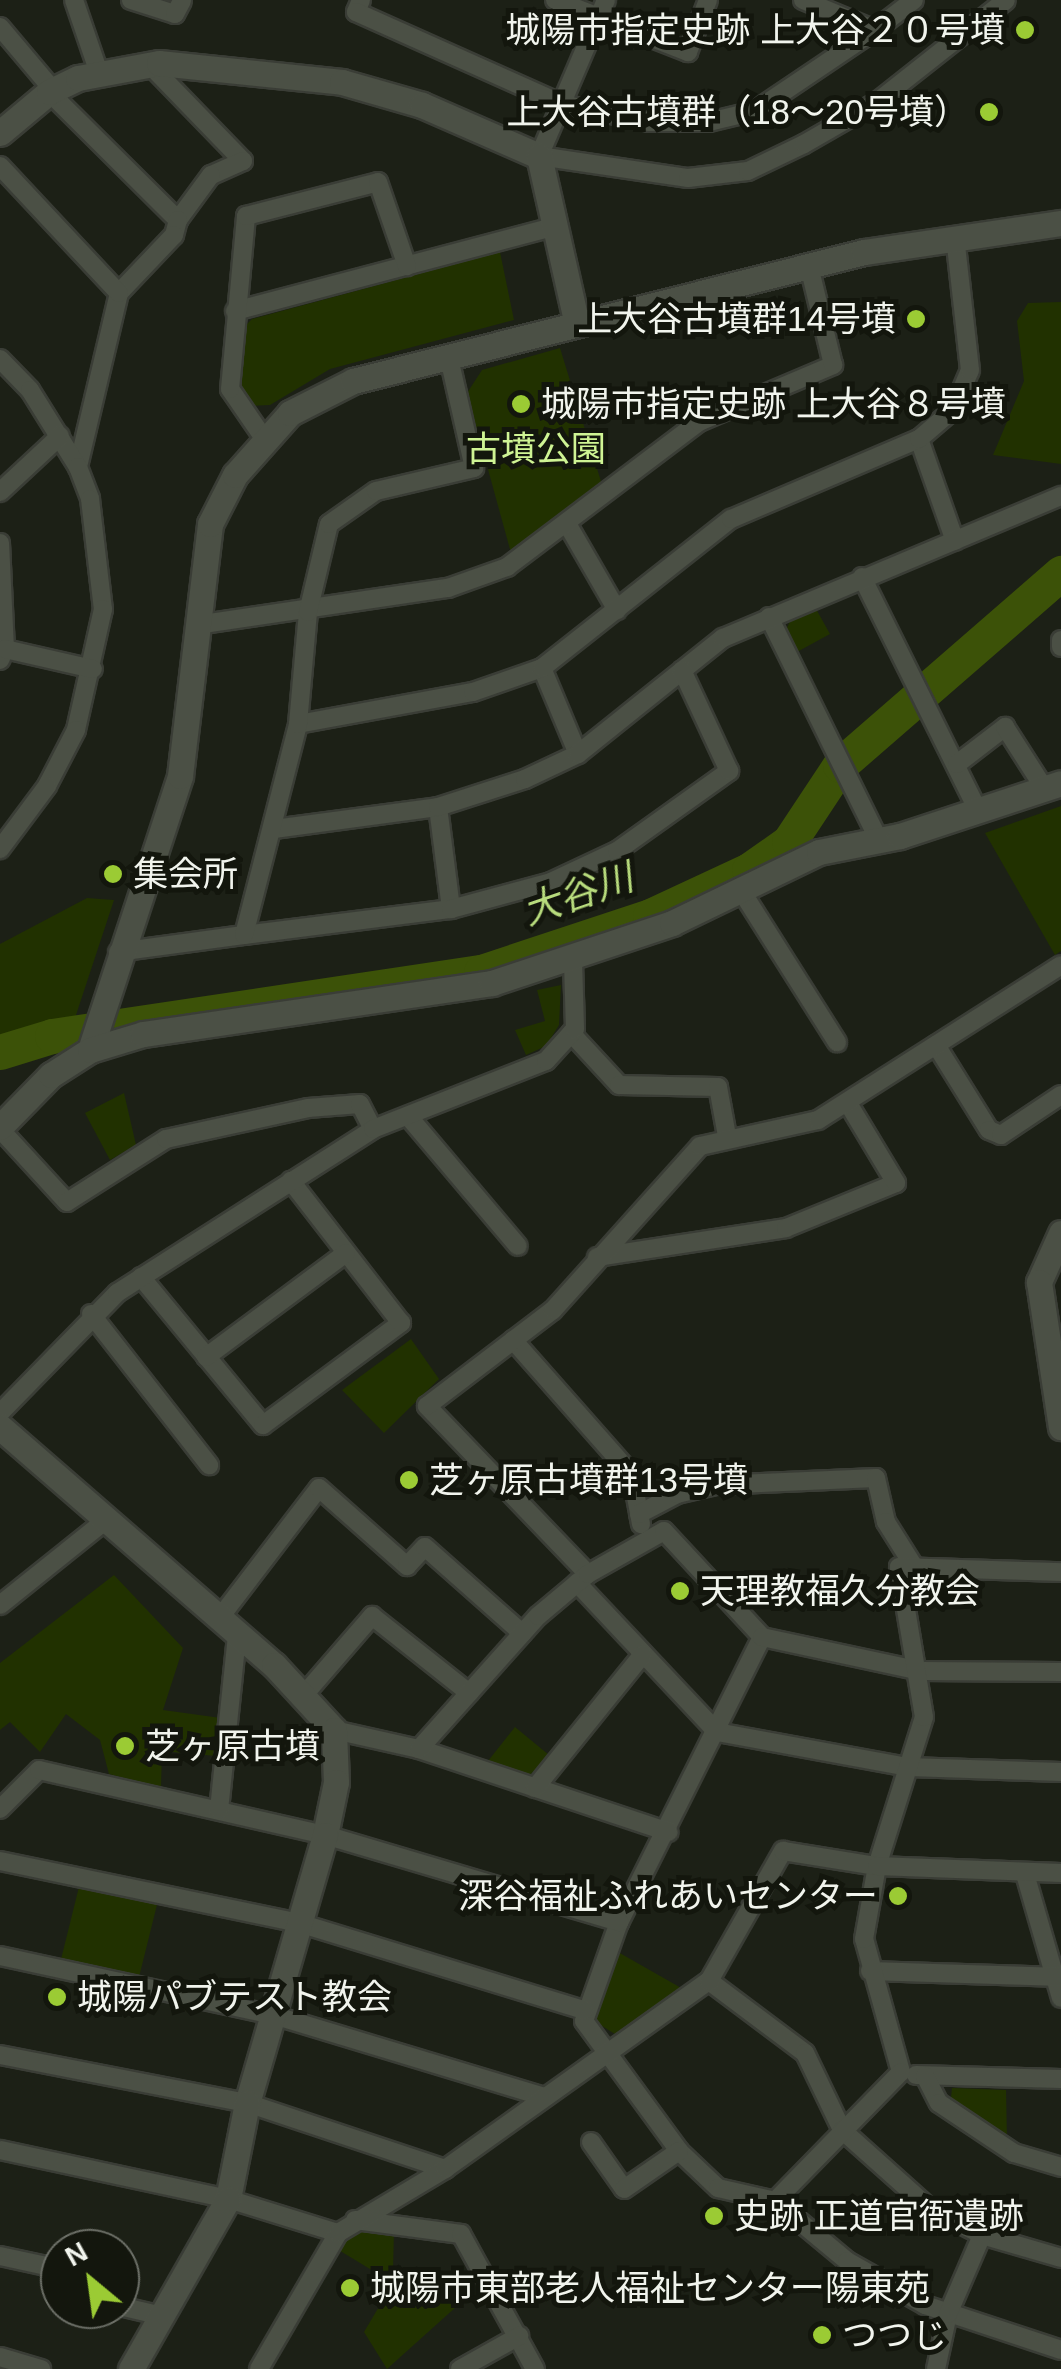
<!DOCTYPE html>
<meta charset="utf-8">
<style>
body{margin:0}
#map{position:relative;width:1061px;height:2369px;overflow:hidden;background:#1c2016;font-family:Helvetica,"Noto Sans JP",sans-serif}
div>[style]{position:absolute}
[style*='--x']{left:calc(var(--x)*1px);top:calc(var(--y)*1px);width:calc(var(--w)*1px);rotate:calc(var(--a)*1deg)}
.green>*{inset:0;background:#213100;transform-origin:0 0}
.river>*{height:35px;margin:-17.5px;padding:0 17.5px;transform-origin:17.5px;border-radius:17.5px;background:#3c5208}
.roads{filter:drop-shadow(2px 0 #3a3d36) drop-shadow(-2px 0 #3a3d36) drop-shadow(0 2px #3a3d36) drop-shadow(0 -2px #3a3d36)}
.street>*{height:18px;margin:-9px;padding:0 9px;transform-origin:9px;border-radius:9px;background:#4b5045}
.secondary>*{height:25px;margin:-12.5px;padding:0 12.5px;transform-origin:12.5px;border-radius:12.5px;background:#4b5045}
.dots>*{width:28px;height:28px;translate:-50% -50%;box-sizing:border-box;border:5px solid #13160d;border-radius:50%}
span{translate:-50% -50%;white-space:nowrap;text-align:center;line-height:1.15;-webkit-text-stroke:10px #13160d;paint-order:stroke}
.poi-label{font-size:35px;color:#f1f4ed}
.right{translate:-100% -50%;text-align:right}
.left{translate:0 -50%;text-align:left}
.park-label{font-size:35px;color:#cff494}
.water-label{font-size:38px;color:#b8dc7d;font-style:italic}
.north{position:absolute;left:40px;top:2229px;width:100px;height:100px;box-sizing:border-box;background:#13160d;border:2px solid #6c6f67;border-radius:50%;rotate:331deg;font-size:28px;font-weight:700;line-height:40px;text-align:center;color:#f1f4ed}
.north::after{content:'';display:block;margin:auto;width:35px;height:45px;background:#9bcb34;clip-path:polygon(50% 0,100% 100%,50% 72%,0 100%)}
</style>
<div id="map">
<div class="green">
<div style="clip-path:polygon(500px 252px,514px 320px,330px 369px,270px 405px,250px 406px,238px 384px,243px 328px,252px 319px)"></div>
<div style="clip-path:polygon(1061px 302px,1061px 464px,993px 455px,1024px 381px,1017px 321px,1028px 303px)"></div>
<div style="clip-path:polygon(560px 348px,603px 488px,511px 553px,467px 393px,482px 370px)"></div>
<div style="clip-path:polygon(815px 607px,830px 634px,797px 652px,786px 630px,791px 619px)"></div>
<div style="clip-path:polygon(1061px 806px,1061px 951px,1055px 955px,985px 833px)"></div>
<div style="clip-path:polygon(87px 898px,114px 900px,75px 1018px,0 1035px,0 944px)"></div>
<div style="clip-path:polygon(561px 985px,559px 1025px,546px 1046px,526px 1055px,515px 1030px,545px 1021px,537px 990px)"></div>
<div style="clip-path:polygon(124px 1093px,136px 1145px,110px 1160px,85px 1113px)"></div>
<div style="clip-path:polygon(411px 1339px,439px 1379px,384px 1433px,342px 1390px)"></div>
<div style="clip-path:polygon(114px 1575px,183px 1648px,163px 1710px,221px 1718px,216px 1756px,162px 1751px,161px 1788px,109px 1774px,100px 1740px,66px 1714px,40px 1752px,10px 1722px,0 1730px,0 1663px)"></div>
<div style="clip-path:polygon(515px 1727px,549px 1755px,528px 1777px,488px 1761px)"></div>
<div style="left:80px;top:1883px;width:80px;height:79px;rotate:14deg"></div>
<div style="clip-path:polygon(618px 1952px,683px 1989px,618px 2036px,599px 2024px,593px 2009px)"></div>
<div style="clip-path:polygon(952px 2088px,1006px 2090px,1007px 2141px,951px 2098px)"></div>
<div style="clip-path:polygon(356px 2227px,394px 2231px,393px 2271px,437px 2281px,456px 2307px,387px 2369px,364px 2332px,393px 2283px,337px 2249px)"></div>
</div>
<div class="river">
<div style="--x:0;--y:1052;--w:54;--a:-17.1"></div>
<div style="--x:52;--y:1036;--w:434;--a:-8.5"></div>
<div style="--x:481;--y:972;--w:178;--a:-18.3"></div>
<div style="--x:650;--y:916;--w:109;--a:-24.9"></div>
<div style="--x:749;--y:870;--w:49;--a:-35"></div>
<div style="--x:789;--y:842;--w:92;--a:-56.5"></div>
<div style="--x:840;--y:765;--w:293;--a:-41"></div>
</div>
<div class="roads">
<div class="street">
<div style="--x:74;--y:0;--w:74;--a:71.1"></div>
<div style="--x:131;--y:0;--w:46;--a:17.7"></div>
<div style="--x:175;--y:14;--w:15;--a:-62"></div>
<div style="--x:361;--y:0;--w:13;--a:113"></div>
<div style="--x:356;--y:12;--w:226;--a:24.1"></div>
<div style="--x:562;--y:104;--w:89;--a:11.7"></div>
<div style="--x:649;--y:122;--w:60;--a:0"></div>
<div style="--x:709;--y:122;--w:47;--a:-13.4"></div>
<div style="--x:755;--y:111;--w:145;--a:-34"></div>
<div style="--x:555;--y:0;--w:143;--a:21.4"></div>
<div style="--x:688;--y:52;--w:56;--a:-69"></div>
<div style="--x:606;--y:0;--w:170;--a:113.2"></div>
<div style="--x:539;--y:156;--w:151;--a:8.4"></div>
<div style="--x:688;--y:178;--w:60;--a:-6.7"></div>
<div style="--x:748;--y:171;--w:62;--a:-25.7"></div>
<div style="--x:804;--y:144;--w:84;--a:-29.9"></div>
<div style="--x:877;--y:102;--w:164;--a:-38.3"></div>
<div style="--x:803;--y:0;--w:78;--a:22.6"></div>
<div style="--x:875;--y:30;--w:49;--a:-37.6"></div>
<div style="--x:0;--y:27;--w:82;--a:49.9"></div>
<div style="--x:149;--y:64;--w:135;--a:45.9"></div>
<div style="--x:243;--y:161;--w:35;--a:156"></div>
<div style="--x:211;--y:175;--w:56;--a:126.3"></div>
<div style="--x:49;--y:92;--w:182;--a:44.8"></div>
<div style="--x:178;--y:220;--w:16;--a:105"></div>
<div style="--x:174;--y:235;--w:80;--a:133.5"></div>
<div style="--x:119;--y:293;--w:179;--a:103.3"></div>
<div style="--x:0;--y:166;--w:174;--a:46.9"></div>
<div style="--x:235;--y:311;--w:328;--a:-14.8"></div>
<div style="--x:0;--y:359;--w:43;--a:45.9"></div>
<div style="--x:30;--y:390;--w:91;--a:58.1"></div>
<div style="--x:78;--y:467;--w:34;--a:69"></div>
<div style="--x:90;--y:499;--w:111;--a:83.3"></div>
<div style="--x:103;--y:609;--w:124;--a:102.6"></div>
<div style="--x:76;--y:730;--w:63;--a:117.4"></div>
<div style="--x:47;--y:786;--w:79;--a:126.7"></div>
<div style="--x:263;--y:437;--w:58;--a:-124.5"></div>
<div style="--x:230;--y:389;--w:174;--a:-84.7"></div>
<div style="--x:246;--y:216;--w:136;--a:-14.4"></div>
<div style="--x:378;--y:182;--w:89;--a:71"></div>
<div style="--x:919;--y:439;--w:108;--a:70.6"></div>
<div style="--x:0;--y:492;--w:82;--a:-43"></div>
<div style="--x:569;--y:527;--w:96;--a:60"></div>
<div style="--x:0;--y:543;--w:106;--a:87.3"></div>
<div style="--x:5;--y:649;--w:12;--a:114"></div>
<div style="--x:862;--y:577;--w:261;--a:63.6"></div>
<div style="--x:769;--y:617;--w:250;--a:63.8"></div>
<div style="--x:203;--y:624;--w:248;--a:-8.4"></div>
<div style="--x:448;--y:588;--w:63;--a:-19.6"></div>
<div style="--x:507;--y:567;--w:241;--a:-37.1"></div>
<div style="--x:699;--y:422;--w:146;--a:-23"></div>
<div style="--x:833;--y:365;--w:102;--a:-103.6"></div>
<div style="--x:1061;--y:640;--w:7;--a:90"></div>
<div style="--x:5;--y:649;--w:90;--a:12.8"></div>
<div style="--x:542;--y:668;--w:93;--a:67.3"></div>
<div style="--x:298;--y:724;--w:178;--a:-10.4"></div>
<div style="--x:473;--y:692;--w:73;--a:-19.2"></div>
<div style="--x:542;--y:668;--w:241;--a:-38.3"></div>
<div style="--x:731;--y:519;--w:204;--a:-23.1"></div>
<div style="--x:919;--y:439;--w:45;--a:-40.5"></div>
<div style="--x:953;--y:410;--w:43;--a:-67"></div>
<div style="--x:970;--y:370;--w:134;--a:-96.4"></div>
<div style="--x:957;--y:764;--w:61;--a:-37.6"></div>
<div style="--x:1005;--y:727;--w:72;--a:57.4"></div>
<div style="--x:438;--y:807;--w:103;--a:82.7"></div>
<div style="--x:274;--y:829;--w:165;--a:-7.6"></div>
<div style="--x:438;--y:807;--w:91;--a:-17.8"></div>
<div style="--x:525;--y:779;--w:59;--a:-25.3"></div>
<div style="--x:578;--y:754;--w:186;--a:-38.7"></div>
<div style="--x:723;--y:638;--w:367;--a:-22.8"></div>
<div style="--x:742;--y:892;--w:178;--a:57.7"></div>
<div style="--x:244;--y:935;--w:209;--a:-7.2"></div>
<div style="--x:451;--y:909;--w:104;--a:-15.1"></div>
<div style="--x:551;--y:882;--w:73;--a:-25.2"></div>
<div style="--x:617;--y:851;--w:138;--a:-35.5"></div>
<div style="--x:729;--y:771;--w:111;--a:-115"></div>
<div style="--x:118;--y:952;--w:127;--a:-7.7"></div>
<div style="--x:244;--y:935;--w:218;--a:-75.6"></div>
<div style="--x:298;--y:724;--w:112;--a:-84.9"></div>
<div style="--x:308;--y:612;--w:90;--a:-76.6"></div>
<div style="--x:329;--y:524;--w:57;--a:-35.1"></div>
<div style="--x:376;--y:491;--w:101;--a:-13.2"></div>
<div style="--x:474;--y:468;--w:113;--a:-102.8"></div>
<div style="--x:571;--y:1033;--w:71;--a:47.3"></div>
<div style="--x:619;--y:1085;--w:99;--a:1.2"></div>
<div style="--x:718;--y:1087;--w:50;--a:79.6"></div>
<div style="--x:936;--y:1045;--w:100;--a:58.1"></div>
<div style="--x:989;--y:1130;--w:13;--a:23"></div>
<div style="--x:1001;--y:1135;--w:72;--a:-33.7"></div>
<div style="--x:408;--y:1116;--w:170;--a:49.8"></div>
<div style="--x:0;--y:1129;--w:99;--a:47.5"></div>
<div style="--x:67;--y:1202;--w:117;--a:-32.5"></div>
<div style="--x:166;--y:1139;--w:145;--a:-12.3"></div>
<div style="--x:308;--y:1108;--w:52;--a:-4.4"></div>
<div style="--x:360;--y:1104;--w:28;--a:63"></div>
<div style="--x:597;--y:1257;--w:191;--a:-8.7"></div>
<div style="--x:786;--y:1228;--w:119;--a:-22.2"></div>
<div style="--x:896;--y:1183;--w:93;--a:-121"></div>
<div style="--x:141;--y:1277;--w:192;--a:50.5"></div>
<div style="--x:263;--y:1425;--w:172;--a:-36.5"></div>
<div style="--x:401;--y:1323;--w:180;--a:-127.8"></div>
<div style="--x:91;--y:1314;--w:192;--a:52"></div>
<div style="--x:513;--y:1340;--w:180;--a:48.6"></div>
<div style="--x:632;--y:1475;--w:50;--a:79.6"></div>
<div style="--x:206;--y:1357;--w:174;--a:-36.6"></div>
<div style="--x:0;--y:1413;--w:168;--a:-45.7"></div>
<div style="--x:117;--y:1293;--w:304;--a:-32.6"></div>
<div style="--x:373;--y:1129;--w:186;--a:-21.5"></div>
<div style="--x:546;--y:1061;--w:43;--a:-47.8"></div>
<div style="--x:575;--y:1029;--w:69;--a:-91.7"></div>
<div style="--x:639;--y:1514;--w:43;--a:-27.8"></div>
<div style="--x:677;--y:1494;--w:39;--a:-13"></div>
<div style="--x:715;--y:1485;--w:161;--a:-2.5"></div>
<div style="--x:876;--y:1478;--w:45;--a:77.2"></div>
<div style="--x:886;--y:1522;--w:54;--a:57.8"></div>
<div style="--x:588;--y:1574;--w:233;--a:-133.8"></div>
<div style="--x:427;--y:1406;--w:158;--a:-37.3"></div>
<div style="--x:553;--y:1310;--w:220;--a:-48.1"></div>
<div style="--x:700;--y:1146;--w:121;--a:-12.4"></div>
<div style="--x:818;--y:1120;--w:288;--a:-32.5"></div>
<div style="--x:577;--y:1583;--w:204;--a:46.8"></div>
<div style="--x:717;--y:1732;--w:194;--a:10.4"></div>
<div style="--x:908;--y:1767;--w:153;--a:1.9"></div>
<div style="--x:0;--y:1605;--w:134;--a:-38.7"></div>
<div style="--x:218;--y:1620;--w:166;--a:-52.6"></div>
<div style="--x:319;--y:1488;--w:118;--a:41.6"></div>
<div style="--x:407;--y:1566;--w:26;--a:-47"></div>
<div style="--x:425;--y:1547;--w:130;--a:41.6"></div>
<div style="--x:762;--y:1637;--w:319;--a:116.6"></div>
<div style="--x:619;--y:1922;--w:105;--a:109.5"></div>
<div style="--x:584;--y:2021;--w:161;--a:53.8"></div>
<div style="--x:679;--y:2151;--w:54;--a:43.5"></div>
<div style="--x:718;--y:2188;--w:58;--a:12.8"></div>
<div style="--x:775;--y:2201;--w:94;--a:39.8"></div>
<div style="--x:847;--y:2261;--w:90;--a:29.4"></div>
<div style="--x:925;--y:2305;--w:143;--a:18.3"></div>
<div style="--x:303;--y:1696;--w:106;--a:-49.2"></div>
<div style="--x:372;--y:1616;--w:124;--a:38.4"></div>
<div style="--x:334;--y:1730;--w:87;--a:12.6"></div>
<div style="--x:419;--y:1749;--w:263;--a:18.4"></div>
<div style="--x:419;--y:1749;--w:178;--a:-48.2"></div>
<div style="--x:538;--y:1616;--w:65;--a:-40"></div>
<div style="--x:588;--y:1574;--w:87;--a:-29.5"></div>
<div style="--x:664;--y:1531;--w:144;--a:47.2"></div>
<div style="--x:762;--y:1637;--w:163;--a:12.1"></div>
<div style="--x:921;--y:1671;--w:140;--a:0.4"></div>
<div style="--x:535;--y:1788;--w:172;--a:-51.1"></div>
<div style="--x:0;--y:1809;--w:55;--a:-45"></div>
<div style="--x:39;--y:1770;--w:293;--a:12.8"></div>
<div style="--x:325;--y:1835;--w:307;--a:16.5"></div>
<div style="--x:219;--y:1810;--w:175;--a:-84.1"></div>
<div style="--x:0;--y:1861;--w:305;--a:11.7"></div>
<div style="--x:299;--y:1923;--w:298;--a:17"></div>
<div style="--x:1025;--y:1874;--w:129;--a:73.8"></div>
<div style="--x:0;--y:1956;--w:279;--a:12.2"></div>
<div style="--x:273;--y:2015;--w:284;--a:16.8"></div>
<div style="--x:870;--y:1971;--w:191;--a:1.8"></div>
<div style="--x:709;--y:1981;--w:120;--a:36.9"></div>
<div style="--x:805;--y:2053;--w:85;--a:64.3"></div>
<div style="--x:842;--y:2130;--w:115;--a:41.8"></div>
<div style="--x:928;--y:2207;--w:61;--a:27.4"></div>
<div style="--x:982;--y:2235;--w:82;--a:16.2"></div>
<div style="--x:0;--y:2055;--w:252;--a:11"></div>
<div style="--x:247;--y:2103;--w:209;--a:18.4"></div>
<div style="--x:901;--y:2072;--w:138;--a:-105.5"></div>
<div style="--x:864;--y:1939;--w:74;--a:-79.9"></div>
<div style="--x:877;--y:1866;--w:156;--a:-72.5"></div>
<div style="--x:924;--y:1717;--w:152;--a:-99.5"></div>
<div style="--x:899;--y:1567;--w:162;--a:1.8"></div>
<div style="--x:916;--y:2075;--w:145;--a:1.6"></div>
<div style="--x:925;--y:2076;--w:30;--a:63"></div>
<div style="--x:939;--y:2103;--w:90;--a:33.7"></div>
<div style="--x:1014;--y:2153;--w:49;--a:16.6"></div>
<div style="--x:591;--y:2142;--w:57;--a:54.9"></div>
<div style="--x:624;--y:2189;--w:67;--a:-34.6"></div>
<div style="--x:0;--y:2150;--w:233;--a:12.1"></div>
<div style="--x:228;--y:2199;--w:115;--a:17.2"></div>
<div style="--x:775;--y:2201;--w:180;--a:-45.7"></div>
<div style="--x:355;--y:2220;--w:107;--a:7.5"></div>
<div style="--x:461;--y:2234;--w:154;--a:61.3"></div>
<div style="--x:0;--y:2256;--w:61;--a:12.2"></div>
<div style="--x:120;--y:2306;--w:43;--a:13.4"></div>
<div style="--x:0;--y:2357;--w:43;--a:16.3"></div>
<div style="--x:259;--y:2369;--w:157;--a:-59.8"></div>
<div style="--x:338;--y:2233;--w:125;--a:-30.9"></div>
<div style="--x:445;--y:2169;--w:324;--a:-35.5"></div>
<div style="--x:709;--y:1981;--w:150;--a:-60.4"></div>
<div style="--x:783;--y:1851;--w:95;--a:9.1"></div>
<div style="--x:877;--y:1866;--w:184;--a:2.2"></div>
<div style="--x:460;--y:2369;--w:68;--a:-29.2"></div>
<div style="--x:936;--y:2369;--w:56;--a:-77.7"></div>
<div style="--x:948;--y:2314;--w:86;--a:-66.7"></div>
</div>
<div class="secondary">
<div style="--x:0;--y:133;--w:64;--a:-39.9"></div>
<div style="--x:49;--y:92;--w:32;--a:-26"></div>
<div style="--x:78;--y:78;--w:82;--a:-10.5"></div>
<div style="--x:159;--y:63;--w:184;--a:5.9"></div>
<div style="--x:342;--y:82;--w:83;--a:16"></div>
<div style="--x:422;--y:105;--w:128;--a:23.6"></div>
<div style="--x:539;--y:156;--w:172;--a:77.3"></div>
<div style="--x:90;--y:1050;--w:288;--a:-71.8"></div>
<div style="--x:180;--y:776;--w:254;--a:-83.2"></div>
<div style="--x:210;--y:524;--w:55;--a:-63"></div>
<div style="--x:235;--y:475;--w:83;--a:-48.4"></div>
<div style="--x:290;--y:413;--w:71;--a:-26.9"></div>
<div style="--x:353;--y:381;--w:527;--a:-14.17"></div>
<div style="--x:864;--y:252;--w:199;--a:-8.4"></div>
<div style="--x:0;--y:1127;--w:73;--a:-45.6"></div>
<div style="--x:51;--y:1075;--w:46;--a:-32.7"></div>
<div style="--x:90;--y:1050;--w:55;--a:-16.8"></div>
<div style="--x:143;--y:1034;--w:353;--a:-8.3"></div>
<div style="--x:492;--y:983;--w:190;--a:-18.4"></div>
<div style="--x:672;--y:923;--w:163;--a:-25.8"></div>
<div style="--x:819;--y:852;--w:83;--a:-11.2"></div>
<div style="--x:900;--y:836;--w:169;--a:-18.2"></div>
<div style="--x:1061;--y:1233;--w:54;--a:114.2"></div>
<div style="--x:1039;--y:1282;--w:147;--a:81.4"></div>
<div style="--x:0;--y:1427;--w:363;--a:41"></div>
<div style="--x:274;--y:1665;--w:88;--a:47.3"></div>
<div style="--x:334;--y:1730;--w:52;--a:87.8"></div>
<div style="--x:336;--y:1782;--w:54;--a:101.7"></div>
<div style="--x:325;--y:1835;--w:279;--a:106.2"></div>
<div style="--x:247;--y:2103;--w:98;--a:101.2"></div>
<div style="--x:228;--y:2199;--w:196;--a:119.7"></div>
</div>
</div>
<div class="dots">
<div style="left:1025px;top:30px;background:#9bcb34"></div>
<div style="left:989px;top:112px;background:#9bcb34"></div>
<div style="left:916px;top:319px;background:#9bcb34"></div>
<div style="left:521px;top:404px;background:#9bcb34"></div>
<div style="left:113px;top:874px;background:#9bcb34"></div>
<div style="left:409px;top:1480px;background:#9bcb34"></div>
<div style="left:680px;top:1591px;background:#9bcb34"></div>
<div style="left:125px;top:1746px;background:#9bcb34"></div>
<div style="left:898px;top:1896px;background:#9bcb34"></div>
<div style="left:57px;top:1997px;background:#9bcb34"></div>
<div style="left:714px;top:2216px;background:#9bcb34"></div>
<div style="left:350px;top:2288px;background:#9bcb34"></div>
<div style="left:822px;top:2335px;background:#9bcb34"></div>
</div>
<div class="poi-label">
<span class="right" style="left:1005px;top:30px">城陽市指定史跡 上大谷２０号墳</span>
<span class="right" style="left:969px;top:112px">上大谷古墳群（18～20号墳）</span>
<span class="right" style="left:896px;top:319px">上大谷古墳群14号墳</span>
<span class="left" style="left:541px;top:404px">城陽市指定史跡 上大谷８号墳</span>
<span class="left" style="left:133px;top:874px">集会所</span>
<span class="left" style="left:429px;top:1480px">芝ヶ原古墳群13号墳</span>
<span class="left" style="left:700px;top:1591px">天理教福久分教会</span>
<span class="left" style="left:145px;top:1746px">芝ヶ原古墳</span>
<span class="right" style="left:878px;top:1896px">深谷福祉ふれあいセンター</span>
<span class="left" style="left:77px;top:1997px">城陽パブテスト教会</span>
<span class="left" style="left:734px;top:2216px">史跡 正道官衙遺跡</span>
<span class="left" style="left:370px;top:2288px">城陽市東部老人福祉センター陽東苑</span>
<span class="left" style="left:842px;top:2335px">つつじ</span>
</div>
<div class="park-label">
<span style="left:536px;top:449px">古墳公園</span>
</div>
<div class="water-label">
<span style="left:578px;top:895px;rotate:-19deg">大谷川</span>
</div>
<div class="north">N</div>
</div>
